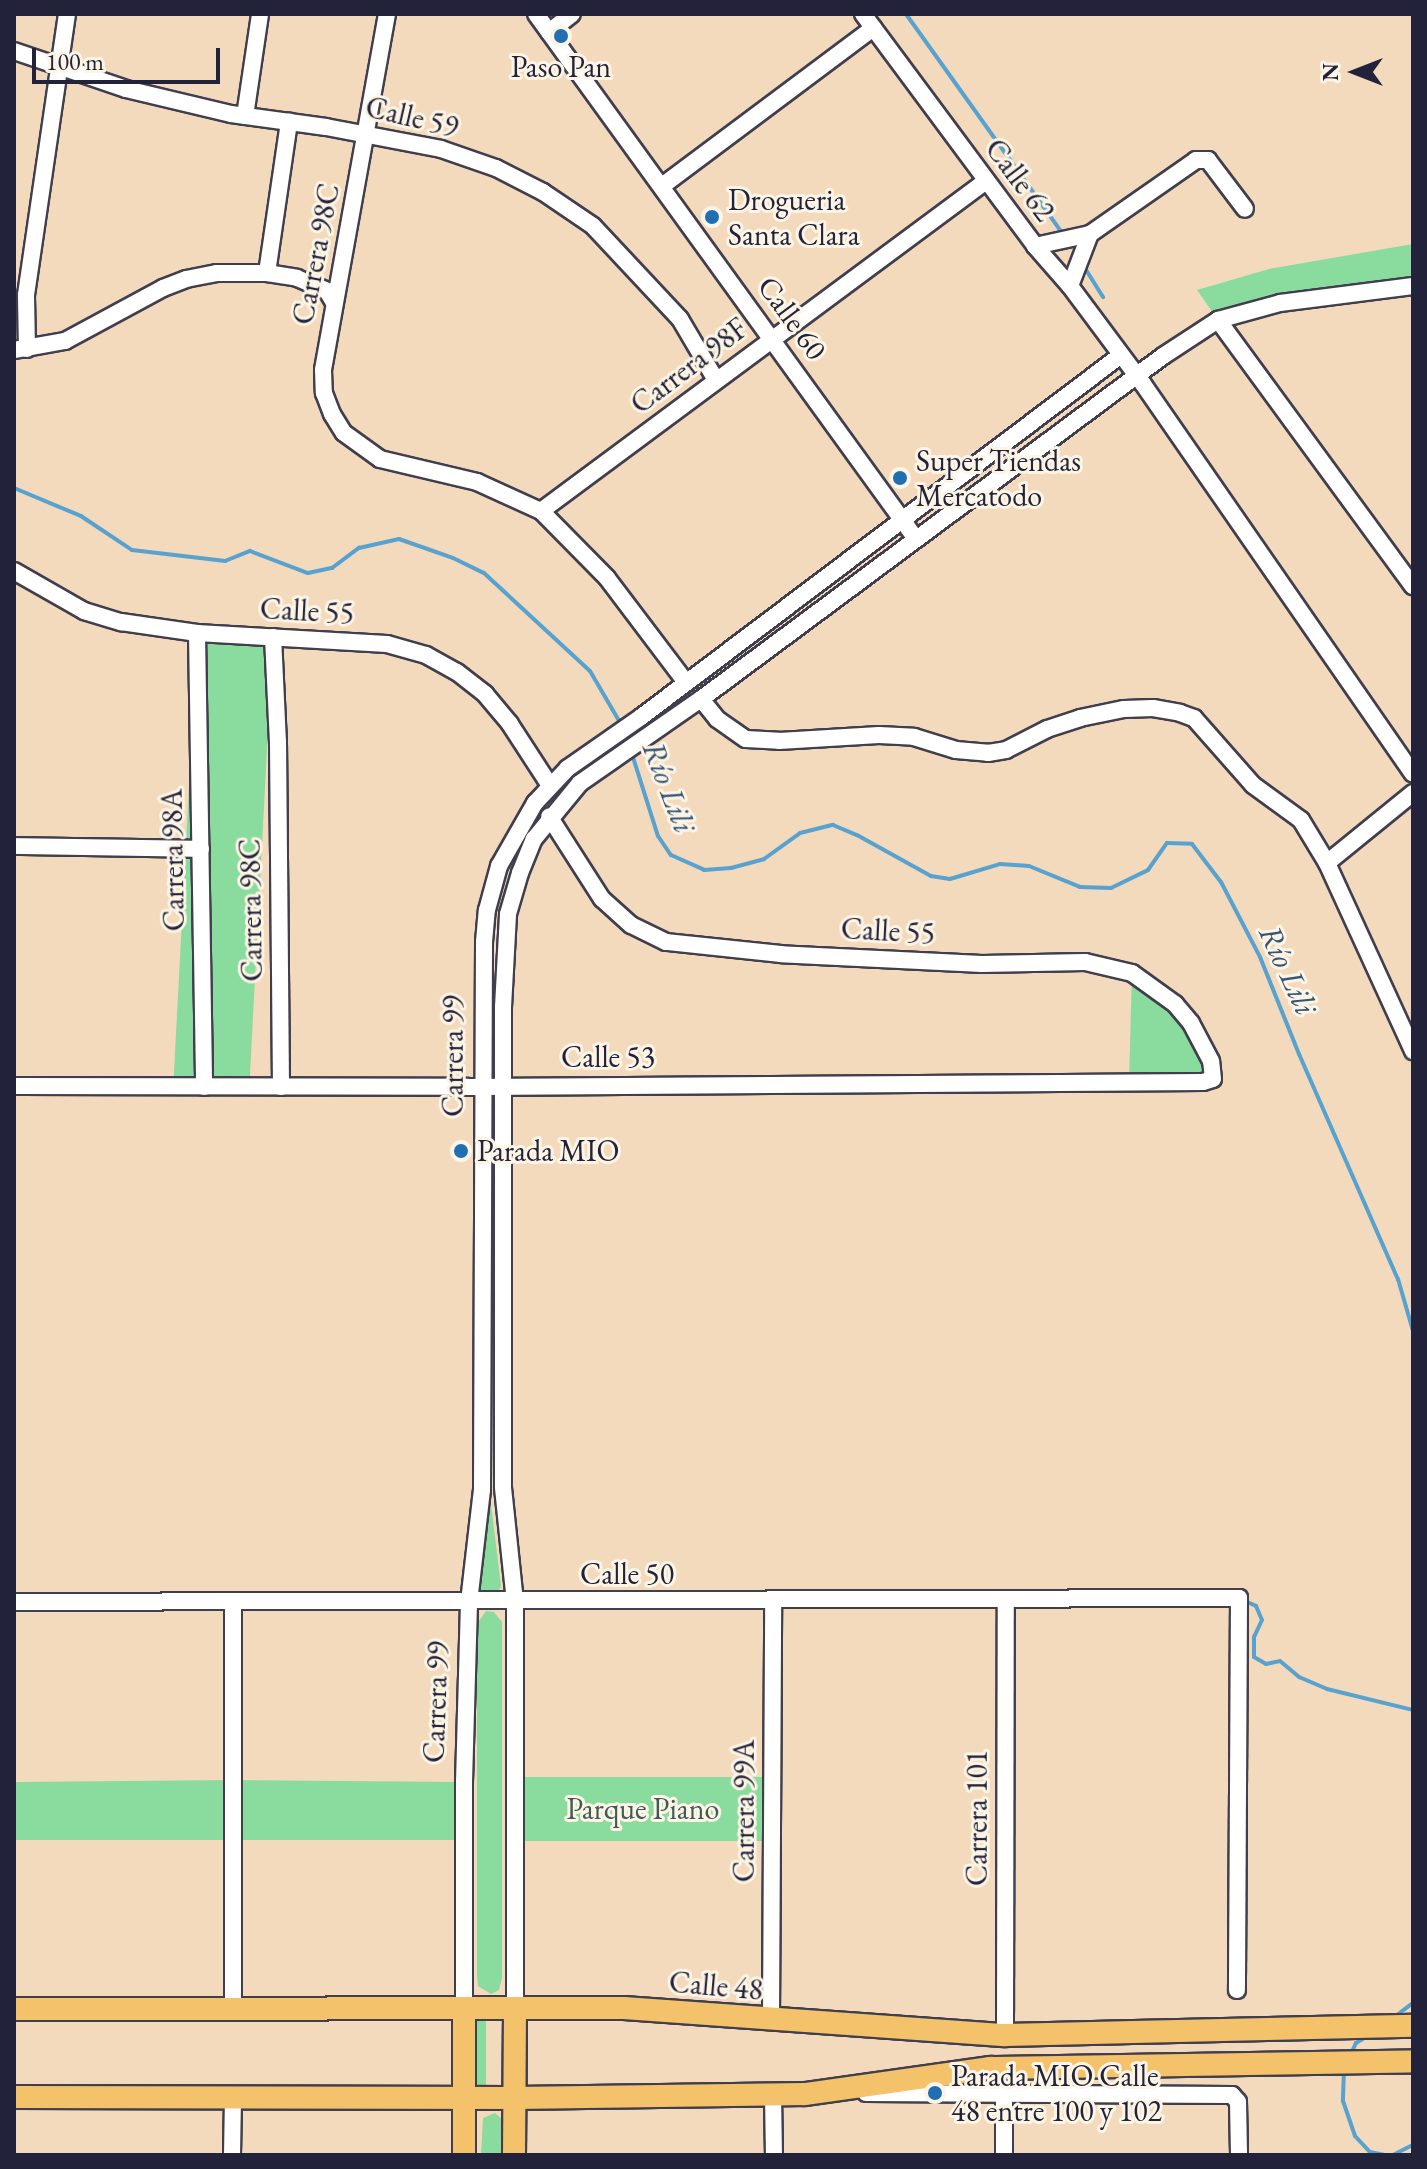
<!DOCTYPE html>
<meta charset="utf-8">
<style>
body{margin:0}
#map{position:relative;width:1427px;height:2169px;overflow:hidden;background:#f3dabd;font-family:"EB Garamond",serif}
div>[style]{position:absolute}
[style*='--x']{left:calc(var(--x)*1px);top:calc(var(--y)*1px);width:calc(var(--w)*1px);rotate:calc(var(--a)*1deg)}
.green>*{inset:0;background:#89dc9e;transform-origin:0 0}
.stream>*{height:4px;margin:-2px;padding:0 2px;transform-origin:2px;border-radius:2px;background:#57a2cf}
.roads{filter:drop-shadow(2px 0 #413e4e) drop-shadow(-2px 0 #413e4e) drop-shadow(0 2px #413e4e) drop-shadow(0 -2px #413e4e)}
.minor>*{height:16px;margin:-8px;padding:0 8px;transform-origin:8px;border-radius:8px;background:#fff}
.major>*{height:22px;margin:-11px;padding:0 11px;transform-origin:11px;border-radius:11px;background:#f4c26a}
.dots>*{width:22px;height:22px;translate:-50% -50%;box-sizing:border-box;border:4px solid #fcf5e5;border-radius:50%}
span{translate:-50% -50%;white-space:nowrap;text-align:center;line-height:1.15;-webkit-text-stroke:6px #fcf5e5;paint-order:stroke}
.poi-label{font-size:30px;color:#22223b}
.left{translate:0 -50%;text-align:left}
.street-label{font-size:30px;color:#22223b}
.park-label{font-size:30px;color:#415a59}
.water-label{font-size:32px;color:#375576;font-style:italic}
.frame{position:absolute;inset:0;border:16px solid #22223b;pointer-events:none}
.north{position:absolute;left:1315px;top:32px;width:80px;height:80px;-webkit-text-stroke:6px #fcf5e5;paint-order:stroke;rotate:270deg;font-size:22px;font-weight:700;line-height:32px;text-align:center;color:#22223b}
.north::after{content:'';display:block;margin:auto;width:28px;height:36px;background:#22223b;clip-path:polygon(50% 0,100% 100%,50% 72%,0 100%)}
.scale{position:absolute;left:32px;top:48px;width:188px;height:36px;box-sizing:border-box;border:4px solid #22223b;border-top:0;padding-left:10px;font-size:24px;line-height:28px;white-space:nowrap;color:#22223b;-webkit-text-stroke:6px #fcf5e5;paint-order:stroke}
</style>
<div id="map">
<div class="green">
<div style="clip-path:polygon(1413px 244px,1413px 286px,1218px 320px,1197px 290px,1269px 269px)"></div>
<div style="left:197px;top:633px;width:76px;height:454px;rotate:3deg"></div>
<div style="clip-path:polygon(1132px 973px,1175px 1004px,1214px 1074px,1129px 1082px)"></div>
<div style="clip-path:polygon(490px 1496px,501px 1586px,497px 1595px,481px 1593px,479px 1589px)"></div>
<div style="clip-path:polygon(486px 1611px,494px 1612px,502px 1622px,502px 1978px,499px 1990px,491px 1994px,478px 1986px,477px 1976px,477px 1624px)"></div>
<div style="left:515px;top:1777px;width:257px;height:64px"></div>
<div style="clip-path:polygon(233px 1780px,464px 1782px,464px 1840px,14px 1840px,14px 1782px)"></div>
<div style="left:474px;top:2020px;width:12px;height:68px"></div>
<div style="clip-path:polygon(495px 2113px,503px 2120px,504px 2155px,481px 2155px,483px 2118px)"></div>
</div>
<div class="stream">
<div style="--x:906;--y:14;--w:270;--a:54.5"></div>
<div style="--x:1083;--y:265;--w:38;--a:58"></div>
<div style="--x:14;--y:488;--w:73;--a:22.7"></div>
<div style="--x:81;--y:516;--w:61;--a:33.7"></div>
<div style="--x:132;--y:550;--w:94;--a:6.7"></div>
<div style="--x:225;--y:561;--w:27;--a:-22"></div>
<div style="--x:250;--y:551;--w:62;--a:20.8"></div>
<div style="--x:308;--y:573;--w:25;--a:-12"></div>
<div style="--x:332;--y:568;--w:34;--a:-37"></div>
<div style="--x:359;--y:548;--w:41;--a:-12.7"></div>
<div style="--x:399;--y:539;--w:57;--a:19.4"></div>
<div style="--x:453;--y:558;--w:34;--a:26"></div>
<div style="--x:484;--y:573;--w:144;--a:42.8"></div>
<div style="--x:590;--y:671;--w:61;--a:59.7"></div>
<div style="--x:631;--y:751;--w:89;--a:72.4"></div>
<div style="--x:658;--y:836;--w:23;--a:56"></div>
<div style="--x:671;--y:855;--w:36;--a:24"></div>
<div style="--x:704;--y:870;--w:27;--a:-4"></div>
<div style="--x:731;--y:868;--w:34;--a:-15"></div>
<div style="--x:764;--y:859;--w:44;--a:-35.8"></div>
<div style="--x:800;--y:833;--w:34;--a:-14"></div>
<div style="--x:833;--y:825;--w:26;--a:23"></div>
<div style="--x:857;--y:835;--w:85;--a:29"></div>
<div style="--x:931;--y:876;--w:19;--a:9"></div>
<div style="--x:950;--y:879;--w:52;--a:-16.7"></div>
<div style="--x:1000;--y:864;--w:29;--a:4"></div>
<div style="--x:1029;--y:866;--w:55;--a:22.4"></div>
<div style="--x:1080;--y:887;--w:31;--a:2"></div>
<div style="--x:1111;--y:888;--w:41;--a:-25.9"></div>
<div style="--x:1148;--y:870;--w:33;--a:-55"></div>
<div style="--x:1167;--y:843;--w:25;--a:2"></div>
<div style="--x:1192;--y:844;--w:48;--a:52.7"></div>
<div style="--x:1221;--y:882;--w:85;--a:62.5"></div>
<div style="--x:1260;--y:957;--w:105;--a:68.1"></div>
<div style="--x:1299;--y:1054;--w:246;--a:66.3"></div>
<div style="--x:1398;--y:1279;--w:54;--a:73.9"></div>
<div style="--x:1245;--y:1601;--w:12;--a:24"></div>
<div style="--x:1256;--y:1606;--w:15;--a:67"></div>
<div style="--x:1262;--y:1620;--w:19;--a:115"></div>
<div style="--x:1254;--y:1637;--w:20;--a:90"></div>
<div style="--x:1254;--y:1657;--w:14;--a:30"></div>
<div style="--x:1266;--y:1664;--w:14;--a:-12"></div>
<div style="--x:1280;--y:1661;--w:25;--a:40"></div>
<div style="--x:1299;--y:1677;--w:30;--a:23"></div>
<div style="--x:1327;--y:1689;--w:89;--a:13.7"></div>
<div style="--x:1393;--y:2018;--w:25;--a:-37"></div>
<div style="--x:1351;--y:2054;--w:12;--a:-66"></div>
<div style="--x:1356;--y:2043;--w:12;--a:-31"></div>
<div style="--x:1344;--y:2069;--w:32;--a:92"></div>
<div style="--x:1343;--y:2101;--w:37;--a:71"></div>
<div style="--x:1355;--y:2136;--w:22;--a:47"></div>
<div style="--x:1370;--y:2152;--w:15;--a:11"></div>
<div style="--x:1393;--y:2155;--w:22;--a:-27"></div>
</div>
<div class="roads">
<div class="minor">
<div style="--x:387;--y:14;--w:362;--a:100.2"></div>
<div style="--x:323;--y:370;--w:23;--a:88"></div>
<div style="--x:324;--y:393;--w:22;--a:69"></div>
<div style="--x:332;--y:414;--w:22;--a:58"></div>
<div style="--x:344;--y:433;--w:44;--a:35.8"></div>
<div style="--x:380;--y:459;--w:100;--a:13.3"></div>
<div style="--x:477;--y:482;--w:70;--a:24.4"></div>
<div style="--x:541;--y:511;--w:94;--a:45.4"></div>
<div style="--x:607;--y:578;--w:129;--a:52.9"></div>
<div style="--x:536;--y:14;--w:648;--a:54.1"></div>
<div style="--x:863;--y:14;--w:289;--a:53.4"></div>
<div style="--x:1035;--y:246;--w:53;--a:48.8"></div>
<div style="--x:1070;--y:286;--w:122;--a:53.3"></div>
<div style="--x:1143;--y:384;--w:474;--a:55.3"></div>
<div style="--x:549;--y:32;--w:29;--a:-38"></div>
<div style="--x:14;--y:51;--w:118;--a:18.7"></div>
<div style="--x:126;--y:89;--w:108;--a:13.4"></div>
<div style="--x:231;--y:114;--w:96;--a:7.8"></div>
<div style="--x:326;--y:127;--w:117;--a:10.8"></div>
<div style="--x:441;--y:149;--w:58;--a:19.1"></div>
<div style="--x:496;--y:168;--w:53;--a:27.1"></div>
<div style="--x:543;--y:192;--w:60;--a:34.2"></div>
<div style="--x:593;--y:226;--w:127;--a:46.9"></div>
<div style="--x:680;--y:319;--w:71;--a:59.5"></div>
<div style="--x:245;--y:116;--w:103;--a:-81.6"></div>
<div style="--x:662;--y:186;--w:264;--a:-36.8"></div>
<div style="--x:1035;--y:246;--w:56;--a:-12.3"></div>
<div style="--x:1090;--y:234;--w:129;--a:-34.9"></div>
<div style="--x:1196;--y:160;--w:12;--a:0"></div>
<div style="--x:1208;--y:160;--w:61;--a:52.9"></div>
<div style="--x:267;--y:273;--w:153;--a:-81.7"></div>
<div style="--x:1070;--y:286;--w:56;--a:-69"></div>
<div style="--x:1218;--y:320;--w:330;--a:53.8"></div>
<div style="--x:27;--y:349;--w:54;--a:-91.1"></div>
<div style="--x:26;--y:295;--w:284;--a:-81.7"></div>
<div style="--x:14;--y:350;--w:52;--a:-10"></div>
<div style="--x:65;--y:341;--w:111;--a:-28.4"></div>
<div style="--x:163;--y:288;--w:25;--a:-21"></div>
<div style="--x:186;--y:279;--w:32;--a:-11"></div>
<div style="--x:217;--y:273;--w:50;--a:0"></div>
<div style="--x:267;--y:273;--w:30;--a:9"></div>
<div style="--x:297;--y:278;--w:33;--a:23"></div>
<div style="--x:327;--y:291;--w:12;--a:59"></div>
<div style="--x:541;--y:511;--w:554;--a:-36.56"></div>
<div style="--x:14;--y:571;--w:81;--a:29.7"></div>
<div style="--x:84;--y:611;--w:39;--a:17"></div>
<div style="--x:121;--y:622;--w:77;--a:8.2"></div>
<div style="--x:197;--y:633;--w:190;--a:3.3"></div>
<div style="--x:387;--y:644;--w:41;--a:15.8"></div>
<div style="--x:426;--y:655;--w:35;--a:29"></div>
<div style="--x:457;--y:672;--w:36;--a:38"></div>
<div style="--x:485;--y:694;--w:39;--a:50"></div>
<div style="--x:510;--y:724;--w:72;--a:57"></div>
<div style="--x:197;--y:633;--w:454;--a:89.1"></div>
<div style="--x:273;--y:637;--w:105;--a:87.3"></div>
<div style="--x:278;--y:742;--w:345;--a:89.5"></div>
<div style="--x:701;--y:699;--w:26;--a:51"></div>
<div style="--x:717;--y:719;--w:35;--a:35"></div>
<div style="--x:746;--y:739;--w:33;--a:3"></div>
<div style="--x:779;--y:741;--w:100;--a:-3.4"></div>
<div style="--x:879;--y:735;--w:35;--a:3"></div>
<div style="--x:914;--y:737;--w:44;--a:17.2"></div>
<div style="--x:956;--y:750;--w:32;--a:5"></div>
<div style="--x:988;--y:753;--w:18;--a:-9"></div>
<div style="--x:1006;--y:750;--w:46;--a:-27.1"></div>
<div style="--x:1047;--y:729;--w:35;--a:-18"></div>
<div style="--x:1080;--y:718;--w:45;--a:-11.6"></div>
<div style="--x:1124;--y:709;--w:29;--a:-2"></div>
<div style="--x:1153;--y:708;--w:27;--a:10"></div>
<div style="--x:1180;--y:713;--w:15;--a:20"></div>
<div style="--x:1194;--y:718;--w:89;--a:48.6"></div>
<div style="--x:1253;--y:785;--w:59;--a:36.1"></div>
<div style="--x:1301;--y:820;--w:50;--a:58.8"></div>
<div style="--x:1413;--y:793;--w:111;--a:140.9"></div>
<div style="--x:1327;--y:863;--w:207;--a:65.4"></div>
<div style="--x:14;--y:846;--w:187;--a:0.9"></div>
<div style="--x:14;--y:1086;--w:454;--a:0.1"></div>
<div style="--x:468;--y:1087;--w:735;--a:-0.39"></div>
<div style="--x:1203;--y:1082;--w:10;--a:-17"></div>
<div style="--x:1213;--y:1079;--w:18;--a:-96"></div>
<div style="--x:1211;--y:1061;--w:43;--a:-117.8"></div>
<div style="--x:1191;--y:1023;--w:25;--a:-130"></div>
<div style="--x:1175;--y:1004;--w:53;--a:-144.2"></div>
<div style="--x:1132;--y:973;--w:48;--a:-166.8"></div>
<div style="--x:1085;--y:962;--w:103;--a:178.9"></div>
<div style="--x:982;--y:964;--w:201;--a:-177.2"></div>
<div style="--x:781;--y:954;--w:116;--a:-174"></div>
<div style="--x:666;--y:942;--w:39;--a:-154"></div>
<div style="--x:631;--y:925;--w:39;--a:-138"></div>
<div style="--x:602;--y:899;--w:98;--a:-122.6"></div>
<div style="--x:233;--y:1601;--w:406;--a:90"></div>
<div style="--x:14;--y:1602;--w:1225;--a:-0.19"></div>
<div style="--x:1239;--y:1598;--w:392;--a:90.3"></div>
<div style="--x:464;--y:2008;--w:226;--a:-90"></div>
<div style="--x:464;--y:1782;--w:180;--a:-88.4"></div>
<div style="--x:469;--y:1602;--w:113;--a:-83.4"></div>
<div style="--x:482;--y:1490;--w:548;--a:-89.79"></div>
<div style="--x:484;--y:942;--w:32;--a:-85"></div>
<div style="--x:487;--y:910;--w:46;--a:-74.7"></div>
<div style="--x:499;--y:866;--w:73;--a:-60.3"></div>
<div style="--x:535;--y:803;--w:48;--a:-46.7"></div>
<div style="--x:568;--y:768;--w:89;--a:-34.9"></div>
<div style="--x:641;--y:717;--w:601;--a:-37.02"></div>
<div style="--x:515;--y:2009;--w:407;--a:-90"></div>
<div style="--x:515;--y:1602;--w:116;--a:-96"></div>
<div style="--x:503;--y:1487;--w:480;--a:-90"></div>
<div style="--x:503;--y:1007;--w:93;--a:-86.9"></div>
<div style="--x:508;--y:914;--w:43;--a:-73.7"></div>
<div style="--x:520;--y:873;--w:37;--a:-68"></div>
<div style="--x:534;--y:839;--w:72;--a:-50.6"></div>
<div style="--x:580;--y:783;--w:147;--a:-34.8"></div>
<div style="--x:701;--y:699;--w:575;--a:-36.59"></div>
<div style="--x:1163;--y:356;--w:66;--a:-33.2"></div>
<div style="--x:1218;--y:320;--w:64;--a:-15.3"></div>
<div style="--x:1280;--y:303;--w:134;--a:-7.3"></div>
<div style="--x:771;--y:2020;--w:418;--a:-89.7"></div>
<div style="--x:1005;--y:2035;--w:435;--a:-89.9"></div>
<div style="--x:866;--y:2093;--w:366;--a:0.3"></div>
<div style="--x:1232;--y:2095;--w:9;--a:49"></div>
<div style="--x:1238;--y:2102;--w:53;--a:88.9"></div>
<div style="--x:773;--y:2094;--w:61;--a:89.1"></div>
<div style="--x:1004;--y:2094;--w:61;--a:90"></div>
<div style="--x:232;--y:2155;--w:59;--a:-89"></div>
</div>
<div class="major">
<div style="--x:464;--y:2008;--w:147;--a:90"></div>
<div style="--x:14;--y:2009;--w:610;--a:-0.09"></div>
<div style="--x:624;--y:2008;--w:382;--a:4.1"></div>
<div style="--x:1005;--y:2035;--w:408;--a:-1.3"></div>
<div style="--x:14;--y:2097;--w:500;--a:0.11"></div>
<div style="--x:514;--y:2098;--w:291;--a:-0.8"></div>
<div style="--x:805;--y:2094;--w:187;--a:-8"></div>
<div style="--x:990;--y:2068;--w:423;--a:-0.9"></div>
<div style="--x:514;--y:2155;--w:146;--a:-89.6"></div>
</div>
</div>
<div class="dots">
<div style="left:561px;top:36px;background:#1f6fb2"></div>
<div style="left:712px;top:217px;background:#1f6fb2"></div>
<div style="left:900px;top:478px;background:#1f6fb2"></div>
<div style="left:461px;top:1151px;background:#1f6fb2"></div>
<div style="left:935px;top:2093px;background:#1f6fb2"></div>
</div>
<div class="poi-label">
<span style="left:561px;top:67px">Paso Pan</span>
<span class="left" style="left:728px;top:217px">Drogueria<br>Santa Clara</span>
<span class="left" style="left:916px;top:478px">Super Tiendas<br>Mercatodo</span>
<span class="left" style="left:477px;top:1151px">Parada MIO</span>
<span class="left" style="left:951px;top:2093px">Parada MIO Calle<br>48 entre 100 y 102</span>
</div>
<div class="street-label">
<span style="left:412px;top:117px;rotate:13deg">Calle 59</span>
<span style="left:1020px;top:180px;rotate:53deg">Calle 62</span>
<span style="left:316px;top:254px;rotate:-79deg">Carrera 98C</span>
<span style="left:792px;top:318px;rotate:54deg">Calle 60</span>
<span style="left:689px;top:366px;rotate:-37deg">Carrera 98F</span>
<span style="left:307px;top:611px;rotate:3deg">Calle 55</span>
<span style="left:173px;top:860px;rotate:-91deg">Carrera 98A</span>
<span style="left:251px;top:910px;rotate:-91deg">Carrera 98C</span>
<span style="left:888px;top:931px;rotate:3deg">Calle 55</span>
<span style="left:453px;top:1056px;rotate:-90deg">Carrera 99</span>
<span style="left:608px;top:1057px">Calle 53</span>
<span style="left:627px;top:1574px">Calle 50</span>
<span style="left:436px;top:1702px;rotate:-88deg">Carrera 99</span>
<span style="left:744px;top:1811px;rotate:-90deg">Carrera 99A</span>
<span style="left:977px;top:1818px;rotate:-90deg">Carrera 101</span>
<span style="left:716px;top:1986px;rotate:5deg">Calle 48</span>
</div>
<div class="park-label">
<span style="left:643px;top:1809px">Parque Piano</span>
</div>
<div class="water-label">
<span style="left:669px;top:787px;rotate:69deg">Río Lili</span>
<span style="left:1288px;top:970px;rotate:65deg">Río Lili</span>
</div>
<div class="frame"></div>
<div class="north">N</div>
<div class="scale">100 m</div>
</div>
